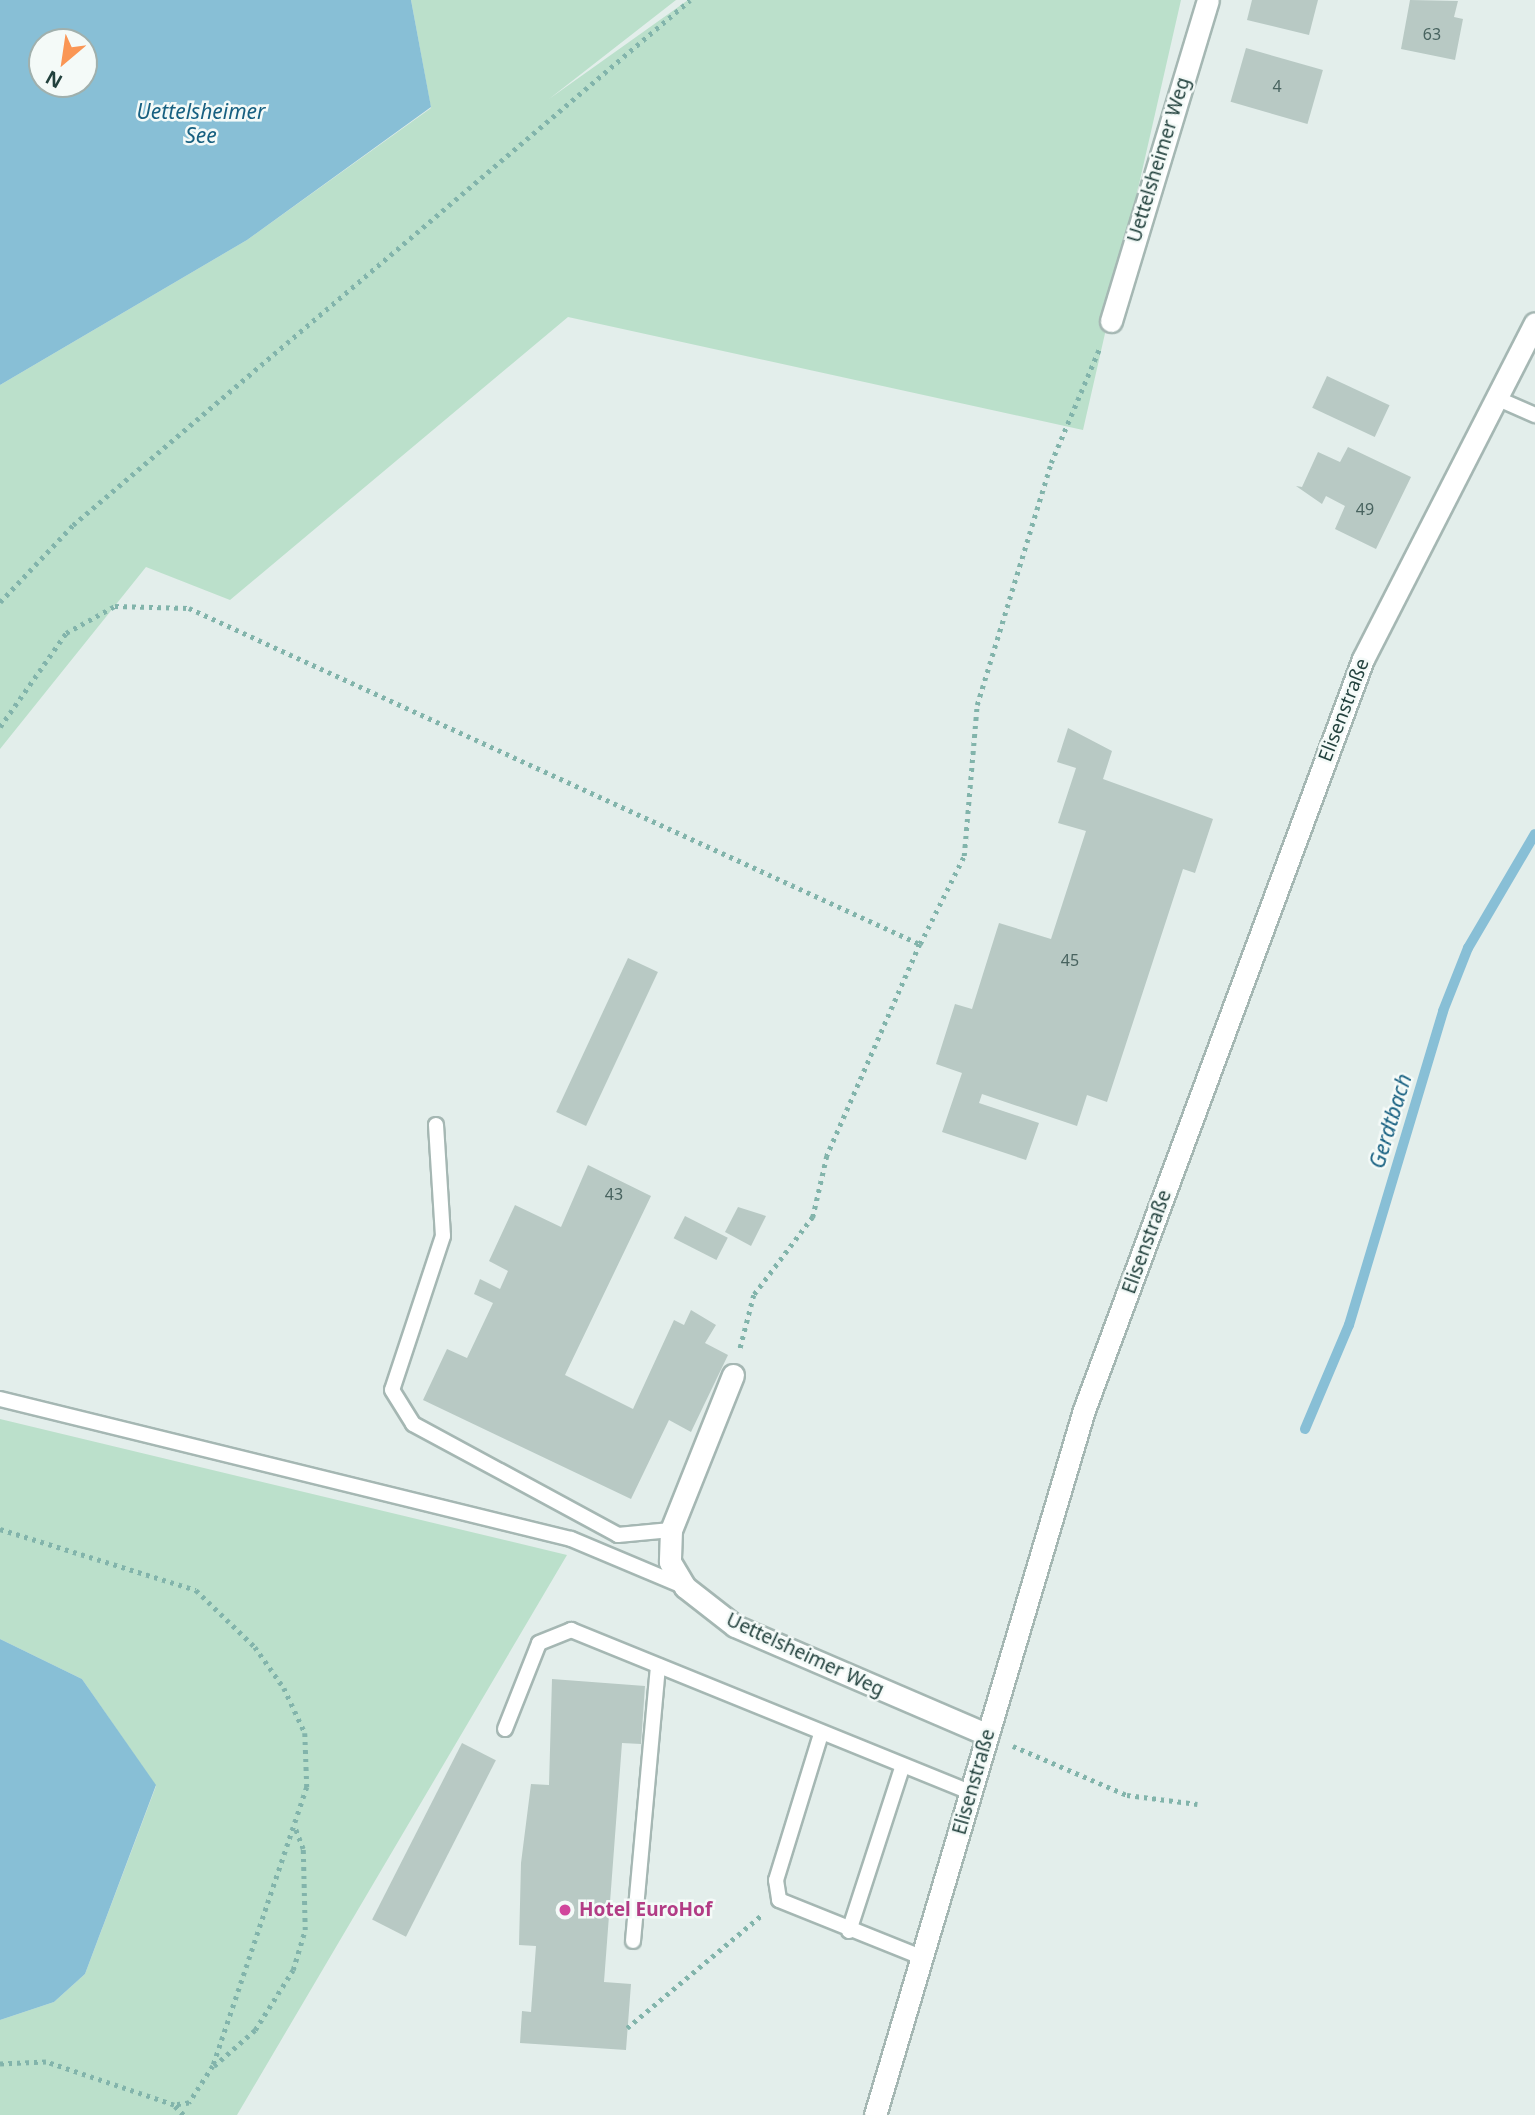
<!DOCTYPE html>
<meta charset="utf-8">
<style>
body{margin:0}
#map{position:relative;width:1535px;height:2115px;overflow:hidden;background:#e3eeeb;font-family:"Noto Sans",sans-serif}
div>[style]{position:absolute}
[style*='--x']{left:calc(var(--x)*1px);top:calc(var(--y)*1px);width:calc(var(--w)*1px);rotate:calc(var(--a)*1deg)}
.green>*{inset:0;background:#bbe0cb}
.water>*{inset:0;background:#88bfd6}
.stream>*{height:10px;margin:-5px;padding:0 5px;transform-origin:5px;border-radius:5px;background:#88bfd6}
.building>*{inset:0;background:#b8c9c4;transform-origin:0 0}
.path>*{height:4.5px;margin-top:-2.25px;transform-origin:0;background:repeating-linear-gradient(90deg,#82b4ab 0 3.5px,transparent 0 8.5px)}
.roads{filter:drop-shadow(2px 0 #a5b7b3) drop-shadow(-2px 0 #a5b7b3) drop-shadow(0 2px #a5b7b3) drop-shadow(0 -2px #a5b7b3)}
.lane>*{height:14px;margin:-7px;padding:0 7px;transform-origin:7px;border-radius:7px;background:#fff}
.street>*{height:21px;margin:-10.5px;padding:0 10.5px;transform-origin:10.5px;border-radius:10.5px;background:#fff}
.dots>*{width:19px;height:19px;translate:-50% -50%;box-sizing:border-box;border:4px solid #f4faf8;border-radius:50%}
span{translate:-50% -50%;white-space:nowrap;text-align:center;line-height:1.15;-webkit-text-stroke:5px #f4faf8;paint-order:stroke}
.number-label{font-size:16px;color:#48635f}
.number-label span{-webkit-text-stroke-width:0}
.street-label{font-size:19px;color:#22413d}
.hotel-label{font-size:19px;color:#b23c85;font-weight:700}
.left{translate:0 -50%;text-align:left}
.water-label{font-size:21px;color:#176081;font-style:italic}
.north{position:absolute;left:28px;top:28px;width:70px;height:70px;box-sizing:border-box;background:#f4faf8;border:2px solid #a0b0ad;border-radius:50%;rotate:209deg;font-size:19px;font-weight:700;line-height:28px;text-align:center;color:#22413d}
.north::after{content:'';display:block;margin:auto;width:24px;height:32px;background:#fa9655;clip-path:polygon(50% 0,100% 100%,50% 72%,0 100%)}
</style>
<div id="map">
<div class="green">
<div style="clip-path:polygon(411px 0,676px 0,549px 99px,688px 0,1181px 0,1083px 430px,568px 317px,230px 600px,146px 567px,0 749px,0 385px,247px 240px,431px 108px)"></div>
<div style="clip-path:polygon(0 1419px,567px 1555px,237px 2115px,0 2115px,0 2020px,54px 2002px,85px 1974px,156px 1786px,82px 1679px,0 1639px)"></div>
</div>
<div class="water">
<div style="clip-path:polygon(evenodd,0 0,411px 0,431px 107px,247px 240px,0 385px,0 0,84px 42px,84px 84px,42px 84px,42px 42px,84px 42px)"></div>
<div style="clip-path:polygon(0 1639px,82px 1679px,156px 1785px,85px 1974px,54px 2002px,0 2020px)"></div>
</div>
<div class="stream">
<div style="--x:1305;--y:1429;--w:113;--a:-67.1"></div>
<div style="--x:1349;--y:1325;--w:328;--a:-73.3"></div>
<div style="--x:1443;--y:1011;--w:68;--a:-68.4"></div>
<div style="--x:1468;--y:948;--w:132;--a:-59.6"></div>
</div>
<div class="building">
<div style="clip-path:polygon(1252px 0,1318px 0,1309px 35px,1247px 20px)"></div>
<div style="clip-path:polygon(1410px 0,1458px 1px,1454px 17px,1463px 19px,1455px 60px,1401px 49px)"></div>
<div style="left:1246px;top:48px;width:80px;height:56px;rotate:16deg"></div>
<div style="left:1327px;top:376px;width:69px;height:35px;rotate:25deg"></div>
<div style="clip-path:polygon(1348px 447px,1411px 477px,1376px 549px,1335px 529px,1345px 506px,1326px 496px,1322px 504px,1296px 486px,1302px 487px,1318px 452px,1340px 462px)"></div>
<div style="clip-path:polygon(1068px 728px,1112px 751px,1103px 779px,1213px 819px,1195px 873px,1183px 869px,1107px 1102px,1087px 1095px,1077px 1126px,982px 1094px,979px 1103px,1039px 1123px,1026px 1160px,942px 1132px,962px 1073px,936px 1064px,955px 1004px,972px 1009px,999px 923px,1051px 939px,1086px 831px,1058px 823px,1076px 768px,1057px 762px)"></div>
<div style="left:628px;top:958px;width:33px;height:170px;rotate:25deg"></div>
<div style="clip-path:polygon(588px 1165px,651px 1196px,565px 1375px,633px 1409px,674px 1320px,684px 1325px,691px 1310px,716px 1325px,705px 1343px,728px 1355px,691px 1432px,669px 1420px,631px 1499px,423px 1400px,447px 1349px,467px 1358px,493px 1303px,474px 1294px,480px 1279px,500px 1289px,508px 1271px,489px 1261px,515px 1205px,561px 1227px)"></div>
<div style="clip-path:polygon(738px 1207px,766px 1216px,751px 1246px,725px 1232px)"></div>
<div style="left:685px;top:1216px;width:48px;height:25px;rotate:27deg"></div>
<div style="clip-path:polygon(552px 1679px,645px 1686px,641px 1744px,622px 1743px,604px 1982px,631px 1984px,626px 2050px,520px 2043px,522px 2011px,531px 2012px,536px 1946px,519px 1945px,521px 1863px,531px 1784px,549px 1785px)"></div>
<div style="left:462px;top:1743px;width:38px;height:198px;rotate:27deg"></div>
</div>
<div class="path">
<div style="--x:0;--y:602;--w:106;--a:-46.5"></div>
<div style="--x:73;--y:525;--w:810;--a:-40.39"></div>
<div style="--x:0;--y:727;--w:115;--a:-54.9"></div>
<div style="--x:66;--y:633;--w:56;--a:-28.9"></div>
<div style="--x:115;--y:606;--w:74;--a:1.5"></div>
<div style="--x:189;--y:608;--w:805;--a:24.69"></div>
<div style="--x:920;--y:944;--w:232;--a:113.7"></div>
<div style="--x:827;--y:1156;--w:63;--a:102.9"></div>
<div style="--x:813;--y:1217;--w:98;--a:127.1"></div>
<div style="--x:754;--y:1295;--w:56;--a:104.5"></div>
<div style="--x:920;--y:944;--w:98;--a:-63.4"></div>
<div style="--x:964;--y:856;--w:152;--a:-85.1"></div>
<div style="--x:977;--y:705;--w:253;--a:-73"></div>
<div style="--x:1051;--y:463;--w:126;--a:-67.1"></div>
<div style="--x:0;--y:1529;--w:205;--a:17.3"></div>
<div style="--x:196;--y:1590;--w:82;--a:44"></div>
<div style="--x:255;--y:1647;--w:50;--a:54.7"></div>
<div style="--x:284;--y:1688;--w:50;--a:65"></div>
<div style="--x:305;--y:1733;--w:54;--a:87.9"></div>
<div style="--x:307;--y:1787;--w:294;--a:108.6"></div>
<div style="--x:213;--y:2066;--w:44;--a:123"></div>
<div style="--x:189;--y:2103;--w:15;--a:172"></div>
<div style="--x:174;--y:2105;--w:135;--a:-161.4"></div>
<div style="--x:46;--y:2062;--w:46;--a:177.5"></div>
<div style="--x:1013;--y:1746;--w:124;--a:23.3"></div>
<div style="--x:1127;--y:1795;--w:71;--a:7.3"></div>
<div style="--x:627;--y:2028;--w:177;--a:-40"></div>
<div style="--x:214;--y:2066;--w:55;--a:-41.3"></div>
<div style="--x:255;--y:2030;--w:71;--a:-57.7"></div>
<div style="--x:293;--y:1970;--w:42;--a:-73.3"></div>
<div style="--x:305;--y:1930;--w:81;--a:-91.4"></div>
<div style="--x:303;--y:1849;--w:22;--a:-111"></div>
<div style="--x:175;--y:2106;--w:13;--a:45"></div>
</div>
<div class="roads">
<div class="lane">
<div style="--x:1496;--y:398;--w:43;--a:23.6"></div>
<div style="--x:436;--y:1125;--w:111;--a:86.4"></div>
<div style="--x:443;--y:1236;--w:162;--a:108.3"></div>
<div style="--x:392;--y:1390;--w:40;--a:58"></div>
<div style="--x:413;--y:1424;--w:233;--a:28.4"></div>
<div style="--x:618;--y:1535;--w:53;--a:-5.4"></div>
<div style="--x:0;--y:1399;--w:588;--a:13.78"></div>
<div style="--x:571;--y:1539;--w:124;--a:22.8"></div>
<div style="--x:505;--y:1729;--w:92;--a:-68.4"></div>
<div style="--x:539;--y:1643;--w:35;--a:-22"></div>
<div style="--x:571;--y:1630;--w:433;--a:22.1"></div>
<div style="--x:821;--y:1734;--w:153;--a:107.1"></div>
<div style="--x:776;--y:1880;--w:20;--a:81"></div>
<div style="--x:779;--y:1900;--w:153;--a:21.9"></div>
<div style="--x:849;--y:1931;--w:171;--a:-72"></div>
<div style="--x:633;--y:1941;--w:276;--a:-84.8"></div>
</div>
<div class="street">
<div style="--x:1111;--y:321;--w:335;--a:-73.2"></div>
<div style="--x:733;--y:1375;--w:167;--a:111.8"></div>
<div style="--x:671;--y:1530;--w:32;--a:92"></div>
<div style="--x:670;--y:1562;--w:29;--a:59"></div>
<div style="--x:685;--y:1587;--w:63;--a:38"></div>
<div style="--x:735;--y:1626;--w:275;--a:23.3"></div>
<div style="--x:875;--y:2115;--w:735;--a:-73.49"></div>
<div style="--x:1084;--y:1410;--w:801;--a:-69.62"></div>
<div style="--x:1363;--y:659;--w:377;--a:-62.9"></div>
</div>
</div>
<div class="dots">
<div style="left:565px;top:1910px;background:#d1479c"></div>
</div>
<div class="number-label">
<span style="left:1432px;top:34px">63</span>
<span style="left:1277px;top:86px">4</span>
<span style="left:1365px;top:509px">49</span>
<span style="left:1070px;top:960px">45</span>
<span style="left:614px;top:1194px">43</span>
</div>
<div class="street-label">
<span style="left:1159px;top:160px;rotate:-73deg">Uettelsheimer Weg</span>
<span style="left:1344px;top:710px;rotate:-69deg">Elisenstraße</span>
<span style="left:1147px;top:1242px;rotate:-70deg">Elisenstraße</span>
<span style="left:805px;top:1655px;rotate:25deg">Uettelsheimer Weg</span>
<span style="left:974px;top:1782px;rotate:-74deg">Elisenstraße</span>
</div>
<div class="hotel-label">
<span class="left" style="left:579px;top:1910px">Hotel EuroHof</span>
</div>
<div class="water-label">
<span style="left:201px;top:123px">Uettelsheimer<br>See</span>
<span style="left:1390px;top:1121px;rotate:-73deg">Gerdtbach</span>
</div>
<div class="north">N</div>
</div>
